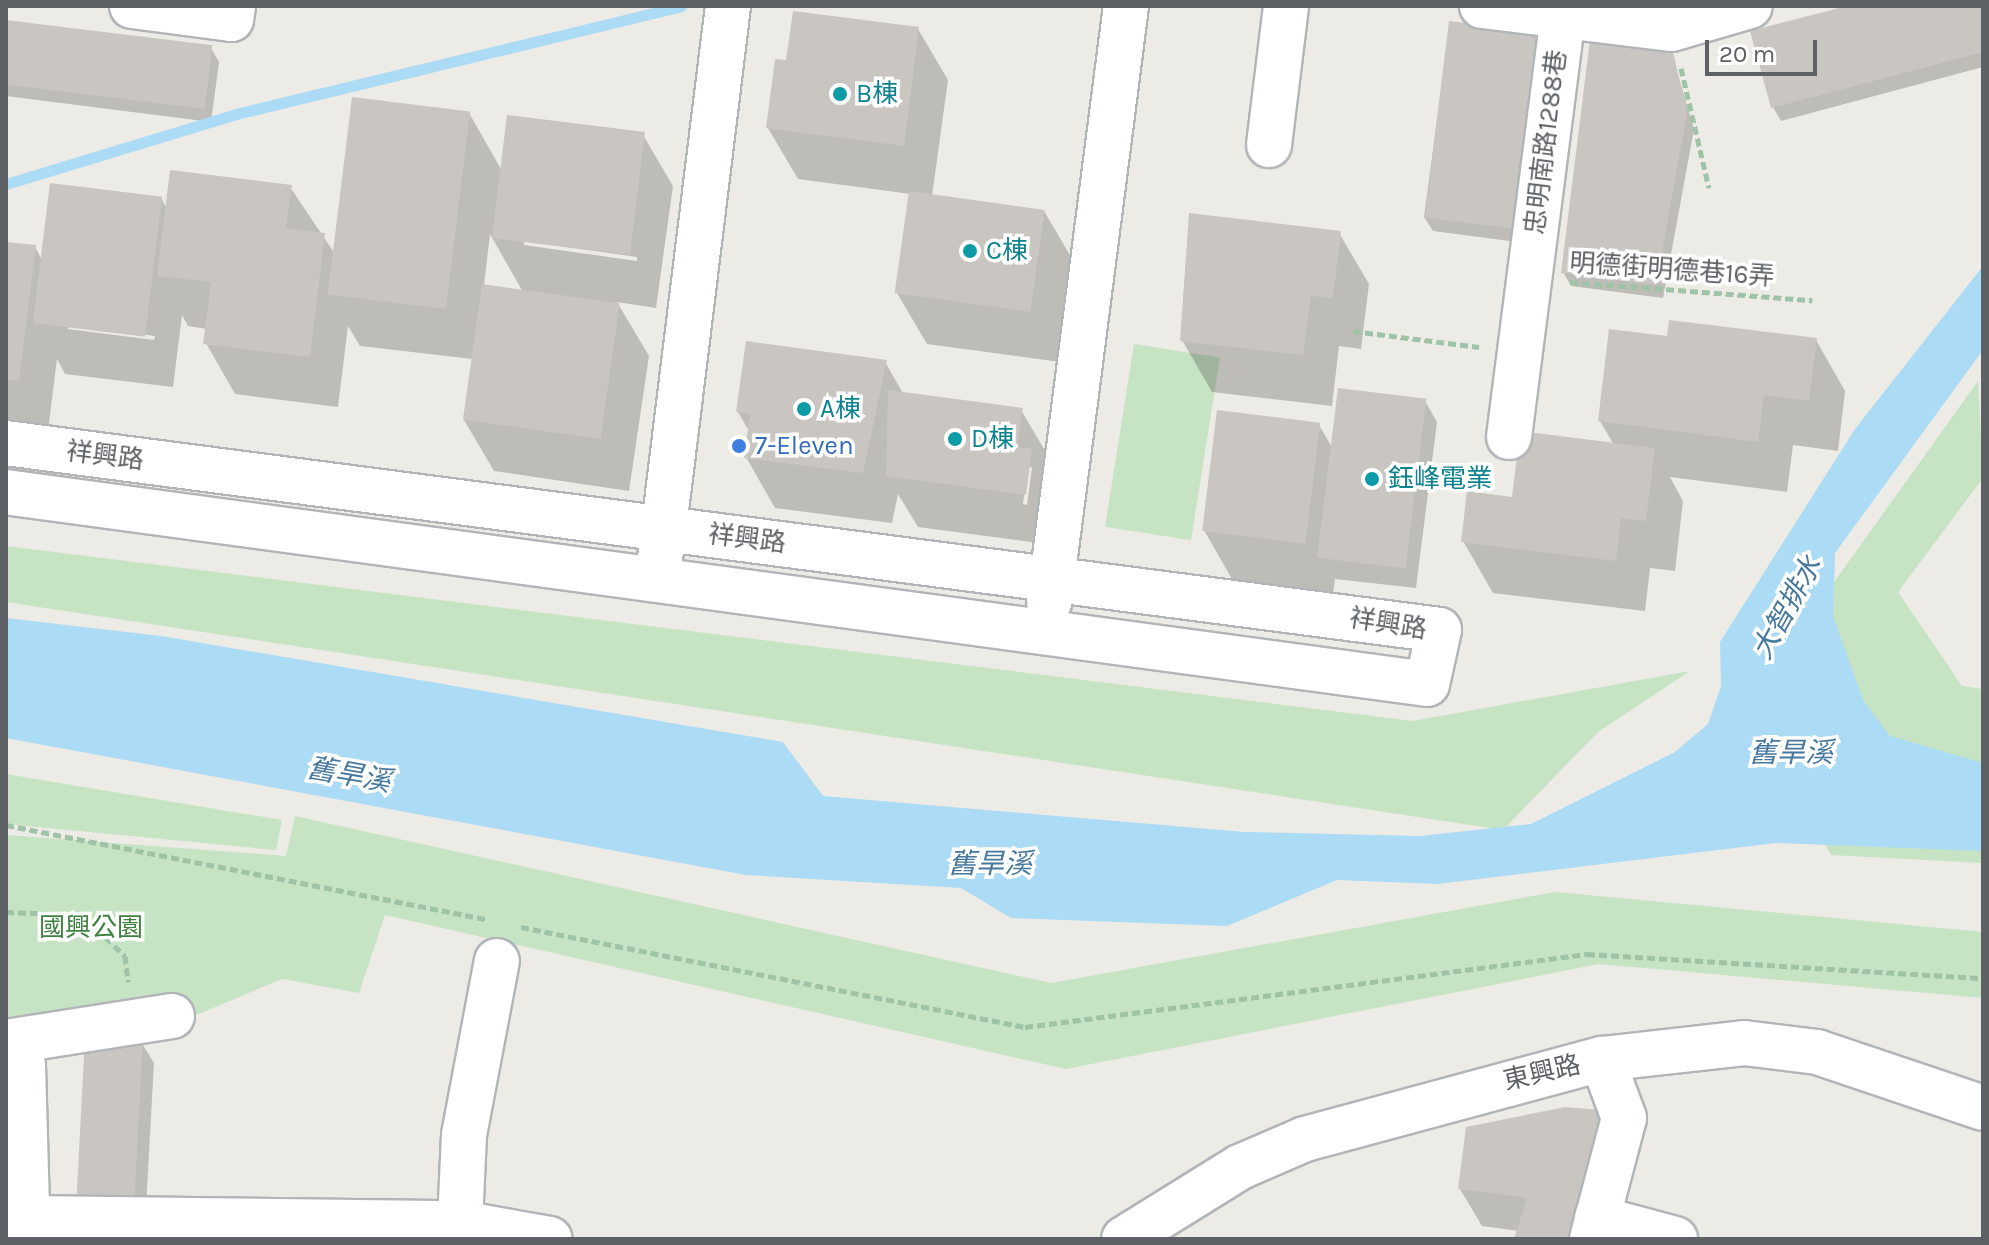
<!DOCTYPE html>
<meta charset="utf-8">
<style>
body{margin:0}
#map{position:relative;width:1989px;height:1245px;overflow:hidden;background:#edebe5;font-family:Karla,"Noto Sans TC",sans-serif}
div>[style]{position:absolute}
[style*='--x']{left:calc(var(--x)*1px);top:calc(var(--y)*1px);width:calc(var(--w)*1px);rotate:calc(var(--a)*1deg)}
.green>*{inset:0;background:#c6e3c4;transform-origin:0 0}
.water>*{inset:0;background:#acdbf6}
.shadow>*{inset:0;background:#0003}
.stream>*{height:11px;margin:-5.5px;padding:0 5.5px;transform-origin:5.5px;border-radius:5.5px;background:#acdbf6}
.building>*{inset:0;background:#c9c6c2;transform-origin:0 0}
.path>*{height:5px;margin-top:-2.5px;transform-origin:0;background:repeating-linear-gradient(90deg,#9ec3a6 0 8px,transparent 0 12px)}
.roads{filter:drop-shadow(2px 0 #b2b5b8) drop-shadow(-2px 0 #b2b5b8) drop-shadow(0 2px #b2b5b8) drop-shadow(0 -2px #b2b5b8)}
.minor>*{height:44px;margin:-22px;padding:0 22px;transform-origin:22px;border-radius:22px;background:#fff}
.dots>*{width:22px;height:22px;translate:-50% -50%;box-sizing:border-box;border:4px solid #fff;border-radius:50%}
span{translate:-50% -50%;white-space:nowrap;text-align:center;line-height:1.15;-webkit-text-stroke:7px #fff;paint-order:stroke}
.culture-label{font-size:26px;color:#0d838f}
.left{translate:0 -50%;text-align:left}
.street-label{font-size:26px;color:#5d6064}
.shop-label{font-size:26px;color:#366cbe}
.park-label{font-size:26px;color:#3f813e}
.water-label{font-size:28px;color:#47789e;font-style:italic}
.frame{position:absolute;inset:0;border:8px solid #5d6064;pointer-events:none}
.scale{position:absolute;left:1705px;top:40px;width:112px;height:36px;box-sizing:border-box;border:4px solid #5d6064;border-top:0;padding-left:10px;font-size:24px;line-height:28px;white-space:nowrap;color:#5d6064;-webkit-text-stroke:6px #fff;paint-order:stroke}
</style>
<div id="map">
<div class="green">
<div style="left:1134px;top:344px;width:87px;height:185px;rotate:9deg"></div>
<div style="clip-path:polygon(1978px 381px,1983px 478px,1898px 592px,1962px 686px,1983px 689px,1983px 863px,1831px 855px,1765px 735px,1824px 596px)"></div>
<div style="clip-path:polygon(6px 546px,1413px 721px,1690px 671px,1598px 732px,1503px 830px,6px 602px)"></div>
<div style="clip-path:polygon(6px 774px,282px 820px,276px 850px,6px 824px)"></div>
<div style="clip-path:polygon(295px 816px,1051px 983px,1555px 892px,1983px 932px,1983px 998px,1599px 964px,1066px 1069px,385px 915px,359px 993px,282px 979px,189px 1018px,6px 1024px,6px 835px,286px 856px)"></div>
</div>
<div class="water">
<div style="clip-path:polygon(1983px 266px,1983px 350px,1835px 553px,1833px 616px,1863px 700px,1890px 736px,1983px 763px,1983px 851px,1776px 843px,1438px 884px,1337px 880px,1227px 926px,1011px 918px,961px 888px,746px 875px,6px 738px,6px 618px,161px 636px,783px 742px,823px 796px,1245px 832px,1420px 836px,1531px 824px,1675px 752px,1708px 724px,1721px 686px,1720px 642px,1855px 429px)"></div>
</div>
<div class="shadow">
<div style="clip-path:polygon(1854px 6px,1983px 6px,1983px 67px,1781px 121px,1773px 107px)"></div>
<div style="clip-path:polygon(6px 22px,211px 48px,219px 62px,211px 122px,6px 96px)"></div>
<div style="clip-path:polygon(1450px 23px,1525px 243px,1433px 231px,1424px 217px)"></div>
<div style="clip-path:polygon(918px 29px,948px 80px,932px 196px,1044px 211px,1074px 262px,1060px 362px,927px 344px,897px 293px,911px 194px,798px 179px,768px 128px,788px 63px)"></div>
<div style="clip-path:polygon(1669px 45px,1694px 129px,1663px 298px,1571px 286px,1563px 272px)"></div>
<div style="clip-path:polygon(evenodd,469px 113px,501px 169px,643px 135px,673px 186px,656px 308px,617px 302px,649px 356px,629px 491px,494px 471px,464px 420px,473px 359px,360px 346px,348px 326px,338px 407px,235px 394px,206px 343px,207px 329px,188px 326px,182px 315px,173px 387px,65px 374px,57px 359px,48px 431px,6px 426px,6px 244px,35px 247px,43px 262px,161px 198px,167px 209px,290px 187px,335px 254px,469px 113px,490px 234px,523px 292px,484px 286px,490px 234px,469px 113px,524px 241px,637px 257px,637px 261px,524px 245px,524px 241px,469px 113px,68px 325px,155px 336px,154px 340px,68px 329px,68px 325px)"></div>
<div style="clip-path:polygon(1339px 233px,1369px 284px,1361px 349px,1339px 346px,1332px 406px,1212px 392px,1182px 340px)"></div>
<div style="clip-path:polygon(1668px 338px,1816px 340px,1845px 391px,1838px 451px,1793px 445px,1787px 492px,1670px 477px,1683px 501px,1675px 571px,1650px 568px,1645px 611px,1493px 593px,1463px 541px,1513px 499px,1614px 445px,1600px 421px)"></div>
<div style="clip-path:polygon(evenodd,885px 362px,904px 395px,1021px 410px,1051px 461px,1055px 545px,918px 527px,898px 494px,892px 523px,775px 508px,746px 457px,749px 431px,738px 412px,885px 362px,1028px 465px,1032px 468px,1027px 505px,1023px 504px,1028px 465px)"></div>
<div style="clip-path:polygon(1425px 401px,1437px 422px,1416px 588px,1335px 579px,1333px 594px,1233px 581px,1204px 530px,1319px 425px,1333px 449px)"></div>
<div style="clip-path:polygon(141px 1042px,154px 1063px,145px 1225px,90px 1222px)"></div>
<div style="clip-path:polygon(1565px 1109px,1516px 1239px,1519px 1231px,1482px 1226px,1460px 1189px)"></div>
</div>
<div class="stream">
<div style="--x:6;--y:184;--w:245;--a:-16.9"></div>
<div style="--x:240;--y:113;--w:454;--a:-13.6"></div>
</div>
<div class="building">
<div style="clip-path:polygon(1847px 6px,1983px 6px,1983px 52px,1771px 108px,1750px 31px)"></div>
<div style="clip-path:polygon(793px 11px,919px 27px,904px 146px,766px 128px,775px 59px,786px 60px)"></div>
<div style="left:6px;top:20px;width:208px;height:64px;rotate:7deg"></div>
<div style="left:1449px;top:21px;width:96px;height:198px;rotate:7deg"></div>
<div style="clip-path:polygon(1591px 32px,1671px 43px,1687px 113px,1656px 285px,1561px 273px)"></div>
<div style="left:352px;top:97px;width:119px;height:199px;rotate:7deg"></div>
<div style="left:507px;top:115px;width:139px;height:124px;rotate:7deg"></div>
<div style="clip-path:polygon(170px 170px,292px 185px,286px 228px,325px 233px,310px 357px,203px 344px,211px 282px,157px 276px)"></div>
<div style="left:50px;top:183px;width:113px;height:141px;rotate:7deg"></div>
<div style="left:909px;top:191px;width:137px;height:103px;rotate:8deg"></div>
<div style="clip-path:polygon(1189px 213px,1341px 231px,1333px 298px,1311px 296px,1303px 355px,1180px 341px)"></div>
<div style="clip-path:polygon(6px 242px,36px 245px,19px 381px,6px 379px)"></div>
<div style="left:482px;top:284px;width:139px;height:137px;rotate:8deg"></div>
<div style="clip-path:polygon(1669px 320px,1817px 338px,1809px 401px,1764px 395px,1758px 442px,1598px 421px,1609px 329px,1667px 336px)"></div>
<div style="clip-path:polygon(746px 341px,887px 360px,863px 473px,744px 458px,750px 414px,736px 412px)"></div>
<div style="left:1338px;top:388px;width:89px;height:171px;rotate:7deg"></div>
<div style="clip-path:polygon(888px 390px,1023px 408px,1017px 447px,1032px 449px,1026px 495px,886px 476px)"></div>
<div style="left:1217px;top:410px;width:104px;height:122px;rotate:7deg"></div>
<div style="clip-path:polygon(1520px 431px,1655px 448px,1646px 521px,1621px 518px,1616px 561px,1461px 542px,1467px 491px,1512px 497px)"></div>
<div style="left:85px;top:1037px;width:58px;height:165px;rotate:3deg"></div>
<div style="clip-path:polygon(1565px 1107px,1614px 1111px,1582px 1239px,1514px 1239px,1527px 1198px,1458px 1189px,1466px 1127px)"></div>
</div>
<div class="path">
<div style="--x:1681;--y:68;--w:123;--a:76.9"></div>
<div style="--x:1570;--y:282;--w:243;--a:4.3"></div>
<div style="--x:1353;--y:331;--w:127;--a:7.2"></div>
<div style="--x:6;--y:825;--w:491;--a:11.1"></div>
<div style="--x:6;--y:912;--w:56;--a:2"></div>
<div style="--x:62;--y:914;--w:38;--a:23"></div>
<div style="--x:97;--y:929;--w:39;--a:44"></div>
<div style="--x:125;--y:956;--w:26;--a:83"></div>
<div style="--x:521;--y:927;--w:514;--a:11.22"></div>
<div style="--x:1025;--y:1027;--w:567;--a:-7.4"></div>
<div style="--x:1587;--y:954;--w:397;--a:3.5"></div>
</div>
<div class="roads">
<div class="minor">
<div style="--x:132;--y:6;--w:100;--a:7.5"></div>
<div style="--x:231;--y:19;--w:13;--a:-81"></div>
<div style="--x:1482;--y:6;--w:190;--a:6.9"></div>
<div style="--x:1671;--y:29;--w:82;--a:-16.2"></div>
<div style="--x:1269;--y:145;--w:140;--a:-83"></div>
<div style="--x:1509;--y:437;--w:434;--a:-82.7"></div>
<div style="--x:6;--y:443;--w:1445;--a:7.43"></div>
<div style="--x:1439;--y:630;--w:55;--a:102.5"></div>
<div style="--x:1427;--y:684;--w:1434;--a:-172.31"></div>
<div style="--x:660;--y:559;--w:557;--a:-82.99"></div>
<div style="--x:1049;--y:603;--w:602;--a:-82.65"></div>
<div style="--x:6;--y:1042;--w:168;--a:-8.9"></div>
<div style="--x:6;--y:1046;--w:25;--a:48"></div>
<div style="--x:23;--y:1065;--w:174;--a:88.4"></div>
<div style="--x:29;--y:1218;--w:431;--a:0.7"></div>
<div style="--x:460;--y:1223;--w:91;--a:10.1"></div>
<div style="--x:1597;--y:1218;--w:81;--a:15.1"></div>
<div style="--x:460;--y:1223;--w:88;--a:-87.4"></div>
<div style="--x:464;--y:1135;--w:177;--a:-79.3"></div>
<div style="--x:1124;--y:1239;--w:137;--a:-31.8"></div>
<div style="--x:1240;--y:1167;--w:71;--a:-23.3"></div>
<div style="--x:1305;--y:1139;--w:308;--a:-15.1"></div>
<div style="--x:1602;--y:1059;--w:143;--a:-6.4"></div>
<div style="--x:1744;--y:1043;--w:74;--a:7"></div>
<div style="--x:1817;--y:1052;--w:175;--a:18.6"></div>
<div style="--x:1592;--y:1239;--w:125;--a:-75.2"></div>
<div style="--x:1624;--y:1118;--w:63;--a:-110.4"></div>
</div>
</div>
<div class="dots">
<div style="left:840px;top:94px;background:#0f9aa8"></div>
<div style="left:970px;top:251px;background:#0f9aa8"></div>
<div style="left:804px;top:409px;background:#0f9aa8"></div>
<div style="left:955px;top:439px;background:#0f9aa8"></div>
<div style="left:739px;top:446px;background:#3f7fe0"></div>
<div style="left:1372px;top:479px;background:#0f9aa8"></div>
</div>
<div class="culture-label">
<span class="left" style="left:856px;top:94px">B棟</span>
<span class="left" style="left:986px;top:251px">C棟</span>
<span class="left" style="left:820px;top:409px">A棟</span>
<span class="left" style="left:971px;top:439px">D棟</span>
<span class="left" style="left:1388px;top:479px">鈺峰電業</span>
</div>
<div class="street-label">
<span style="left:1546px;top:142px;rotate:-83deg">忠明南路1288巷</span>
<span style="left:1672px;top:270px;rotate:4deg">明德街明德巷16弄</span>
<span style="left:105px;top:456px;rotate:7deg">祥興路</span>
<span style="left:747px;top:539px;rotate:7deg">祥興路</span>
<span style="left:1388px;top:624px;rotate:9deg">祥興路</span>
<span style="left:1542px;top:1073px;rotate:-13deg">東興路</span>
</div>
<div class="shop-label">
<span class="left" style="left:755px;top:446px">7-Eleven</span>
</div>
<div class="park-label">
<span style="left:91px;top:928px">國興公園</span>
</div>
<div class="water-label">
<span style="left:1787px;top:608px;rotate:-61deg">大智排水</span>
<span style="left:1791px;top:753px">舊旱溪</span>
<span style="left:349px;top:775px;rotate:10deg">舊旱溪</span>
<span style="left:990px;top:864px">舊旱溪</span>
</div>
<div class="frame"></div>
<div class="scale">20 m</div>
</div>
